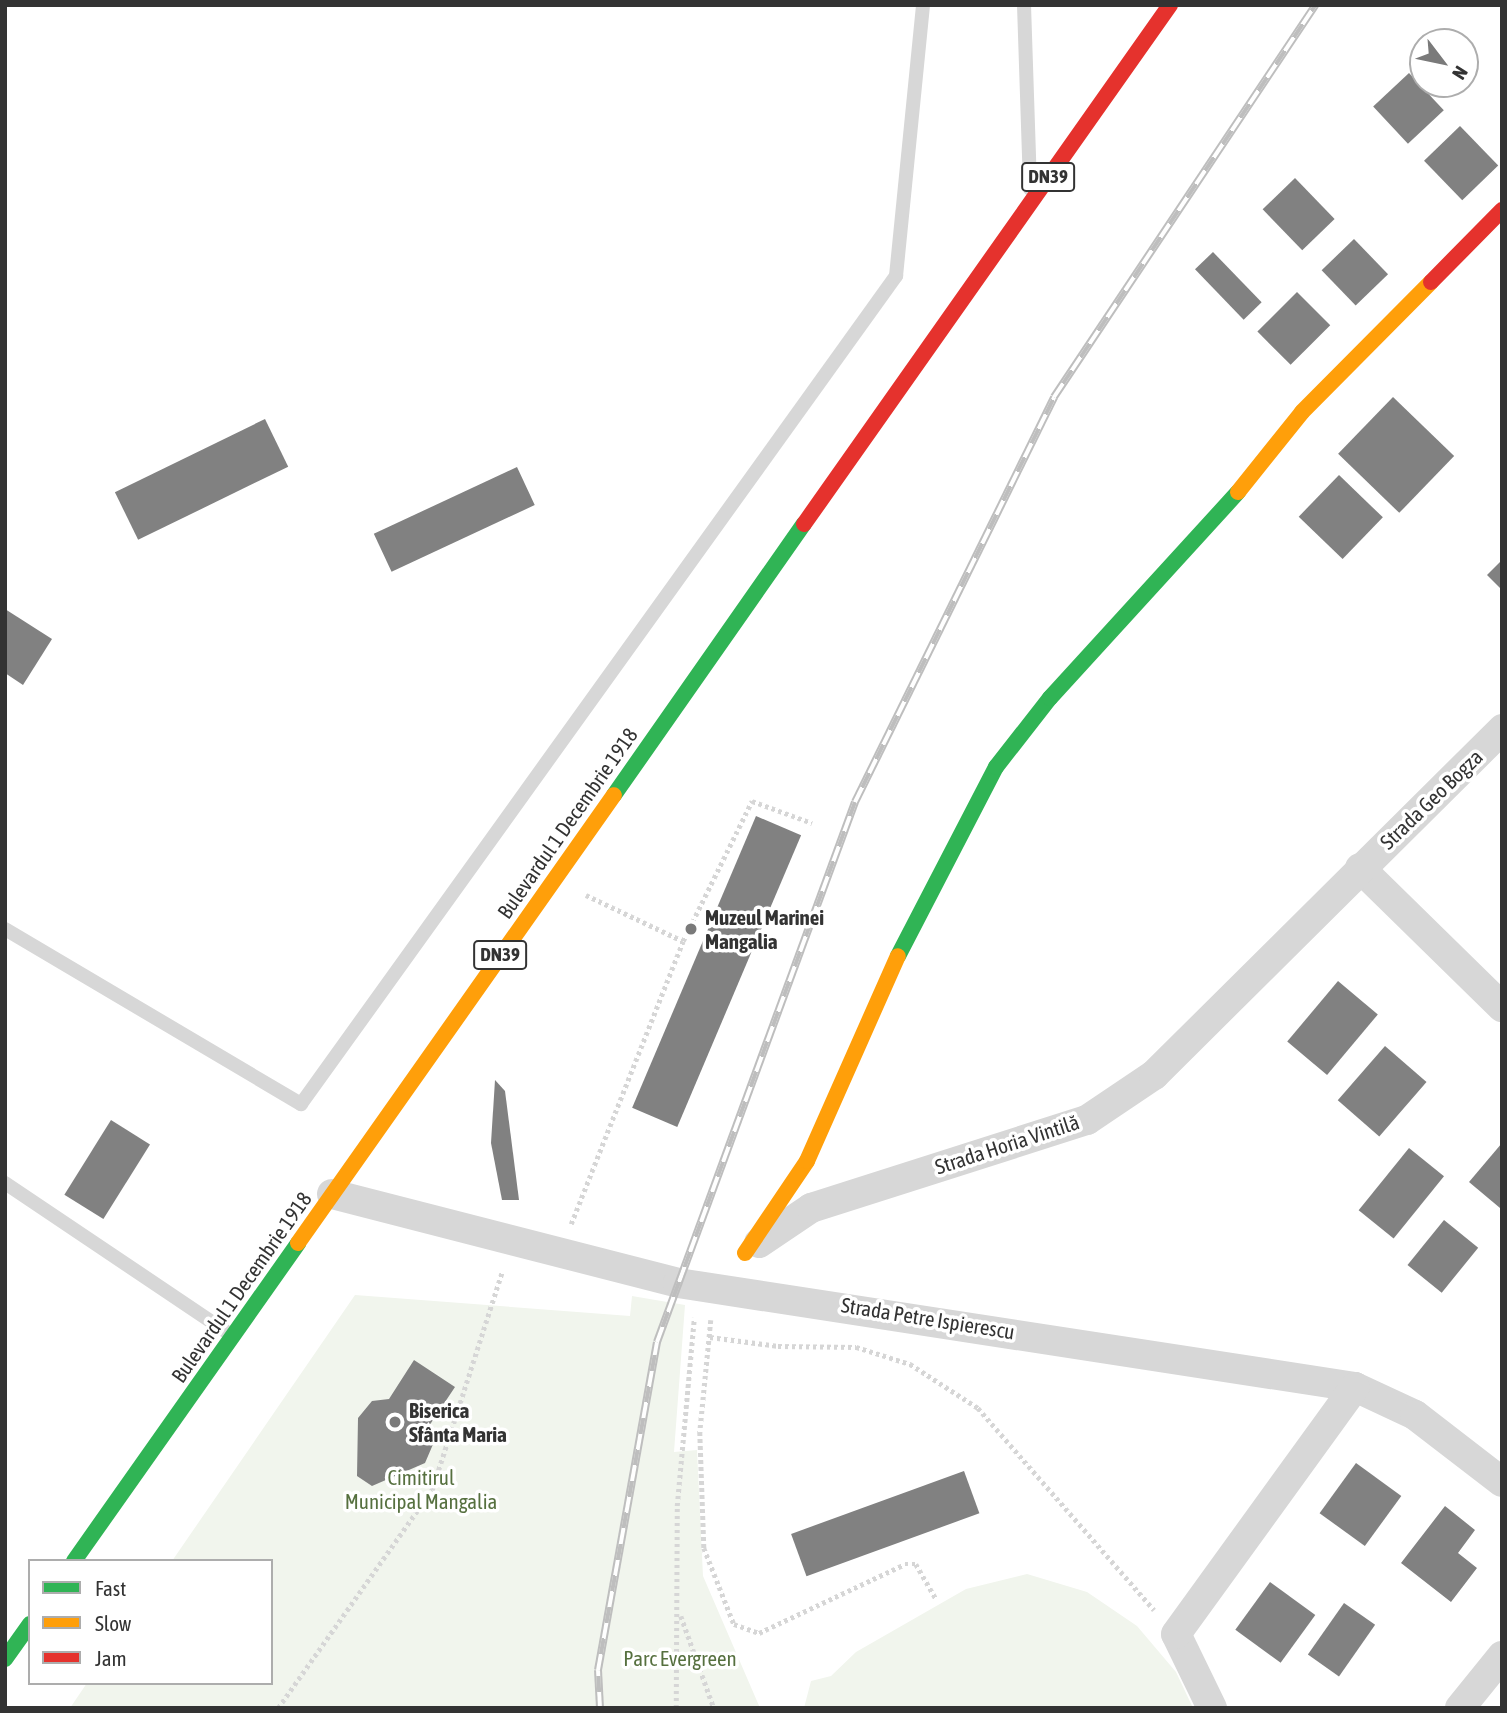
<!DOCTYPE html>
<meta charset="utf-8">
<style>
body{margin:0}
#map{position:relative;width:1507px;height:1713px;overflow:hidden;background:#fff;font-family:"Asap Condensed",sans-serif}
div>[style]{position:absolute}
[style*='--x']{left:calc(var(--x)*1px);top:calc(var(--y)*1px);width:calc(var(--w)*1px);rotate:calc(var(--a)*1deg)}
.green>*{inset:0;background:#f1f5ed}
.building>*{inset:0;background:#818181;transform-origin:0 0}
.path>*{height:4.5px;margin-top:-2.25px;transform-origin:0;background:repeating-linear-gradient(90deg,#d6d6d6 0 3.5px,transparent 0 7px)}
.lane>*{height:14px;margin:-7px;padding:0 7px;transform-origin:7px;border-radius:7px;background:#d7d7d7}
.street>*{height:30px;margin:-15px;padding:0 15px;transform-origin:15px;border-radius:15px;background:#d7d7d7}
.fast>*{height:16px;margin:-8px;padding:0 8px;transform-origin:8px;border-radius:8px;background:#30b455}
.slow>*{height:16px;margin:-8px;padding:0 8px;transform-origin:8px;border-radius:8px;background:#ff9f0a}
.jam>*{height:16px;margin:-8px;padding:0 8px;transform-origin:8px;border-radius:8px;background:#e5322d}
.rail>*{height:8px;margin-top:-4px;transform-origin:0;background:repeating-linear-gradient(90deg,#fff 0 16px,#bebebe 0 32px);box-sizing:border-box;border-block:2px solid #bebebe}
.dots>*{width:19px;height:19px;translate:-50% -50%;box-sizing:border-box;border:4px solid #fff;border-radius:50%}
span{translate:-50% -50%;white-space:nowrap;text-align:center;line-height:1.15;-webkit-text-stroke:7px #fff;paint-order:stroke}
.shield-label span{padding:2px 5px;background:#fff;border:2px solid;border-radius:5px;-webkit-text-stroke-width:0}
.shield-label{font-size:19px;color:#333;font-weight:700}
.street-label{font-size:21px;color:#333}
.poi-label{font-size:21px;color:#333;font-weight:700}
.left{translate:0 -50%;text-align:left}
.park-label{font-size:21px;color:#56703f}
.frame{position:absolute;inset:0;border:7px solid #333;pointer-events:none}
.legend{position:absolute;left:28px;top:1559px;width:245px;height:126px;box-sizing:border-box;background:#fff;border:2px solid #adadad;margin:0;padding:9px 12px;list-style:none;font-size:21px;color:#333}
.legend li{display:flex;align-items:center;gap:14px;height:35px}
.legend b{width:35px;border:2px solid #adadad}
.north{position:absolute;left:1409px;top:28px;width:70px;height:70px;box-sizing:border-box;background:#fff;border:2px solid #adadad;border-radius:50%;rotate:122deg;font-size:19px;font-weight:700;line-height:28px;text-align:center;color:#333}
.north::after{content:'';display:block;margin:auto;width:24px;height:32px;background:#7a7a7a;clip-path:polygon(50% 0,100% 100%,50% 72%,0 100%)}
</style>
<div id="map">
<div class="green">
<div style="clip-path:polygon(355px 1295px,630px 1316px,632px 1296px,685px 1305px,674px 1452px,697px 1450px,703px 1576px,760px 1708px,70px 1708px,87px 1683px,271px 1683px,271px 1561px,172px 1561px)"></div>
<div style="clip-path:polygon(1027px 1574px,1087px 1592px,1137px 1626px,1176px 1672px,1193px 1708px,804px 1708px,811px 1681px,831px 1676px,856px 1652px,966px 1589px)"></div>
</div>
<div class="building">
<div style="left:1409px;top:73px;width:51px;height:49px;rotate:47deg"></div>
<div style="left:1460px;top:126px;width:55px;height:50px;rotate:46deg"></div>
<div style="left:1295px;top:178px;width:57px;height:45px;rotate:46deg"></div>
<div style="left:1354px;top:239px;width:49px;height:45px;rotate:46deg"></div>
<div style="left:1213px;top:252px;width:70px;height:25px;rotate:46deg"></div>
<div style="left:1297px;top:292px;width:47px;height:56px;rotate:45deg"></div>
<div style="left:1393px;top:397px;width:85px;height:79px;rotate:44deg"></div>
<div style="left:265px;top:419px;width:53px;height:167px;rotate:64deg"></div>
<div style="left:517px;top:467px;width:42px;height:158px;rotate:65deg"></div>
<div style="left:1339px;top:475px;width:61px;height:58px;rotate:44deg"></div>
<div style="clip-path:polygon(1502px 560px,1502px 590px,1487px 575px)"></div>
<div style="clip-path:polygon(5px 609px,52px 639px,23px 685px,5px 673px)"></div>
<div style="left:756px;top:816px;width:49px;height:317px;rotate:23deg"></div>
<div style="left:1338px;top:981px;width:52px;height:79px;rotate:40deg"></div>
<div style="left:1385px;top:1046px;width:55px;height:72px;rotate:41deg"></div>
<div style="clip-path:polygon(495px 1080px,505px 1091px,519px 1200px,502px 1200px,491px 1143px)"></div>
<div style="left:111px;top:1120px;width:46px;height:88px;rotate:32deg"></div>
<div style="clip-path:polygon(1502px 1143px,1502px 1206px,1500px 1208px,1469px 1182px)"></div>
<div style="left:1409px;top:1148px;width:45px;height:80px;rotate:39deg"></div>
<div style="left:1444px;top:1220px;width:44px;height:58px;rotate:39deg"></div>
<div style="clip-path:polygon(414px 1360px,455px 1387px,429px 1426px,434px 1442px,425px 1463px,372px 1486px,357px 1476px,358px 1418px,372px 1401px,389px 1399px)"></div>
<div style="left:1356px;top:1463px;width:56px;height:62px;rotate:36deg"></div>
<div style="left:964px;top:1471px;width:45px;height:184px;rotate:70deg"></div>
<div style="clip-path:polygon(1445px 1506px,1475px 1530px,1458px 1553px,1477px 1568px,1451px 1602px,1401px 1563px)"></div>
<div style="left:1270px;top:1582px;width:56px;height:59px;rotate:36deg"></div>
<div style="left:1344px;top:1603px;width:38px;height:63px;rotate:35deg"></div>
</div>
<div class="path">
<div style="--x:586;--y:895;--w:107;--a:25.4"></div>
<div style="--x:571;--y:1224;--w:304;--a:-68.4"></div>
<div style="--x:683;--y:941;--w:156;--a:-63.8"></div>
<div style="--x:752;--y:801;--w:64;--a:20.1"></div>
<div style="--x:711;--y:1320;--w:113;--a:95.6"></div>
<div style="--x:700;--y:1432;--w:116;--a:88"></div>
<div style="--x:704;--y:1548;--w:82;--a:68.5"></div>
<div style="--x:734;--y:1624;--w:27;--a:20"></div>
<div style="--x:759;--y:1633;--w:161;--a:-25.3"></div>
<div style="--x:905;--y:1564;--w:11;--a:0"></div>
<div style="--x:916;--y:1564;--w:39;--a:60"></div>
<div style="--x:710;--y:1337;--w:69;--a:7.5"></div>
<div style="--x:778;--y:1346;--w:78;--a:0.7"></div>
<div style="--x:856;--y:1347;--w:57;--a:17.5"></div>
<div style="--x:910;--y:1364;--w:81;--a:32.9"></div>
<div style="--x:978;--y:1408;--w:268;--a:48.9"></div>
<div style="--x:681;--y:1616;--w:98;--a:70.3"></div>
<div style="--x:278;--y:1708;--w:267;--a:-54.8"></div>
<div style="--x:432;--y:1490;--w:229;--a:-72.2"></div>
<div style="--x:676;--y:1708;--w:202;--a:-89.7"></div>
<div style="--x:677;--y:1506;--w:189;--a:-84.8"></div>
</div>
<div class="lane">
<div style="--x:1024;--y:5;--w:184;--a:88.1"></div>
<div style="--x:5;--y:929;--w:344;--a:30.6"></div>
<div style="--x:301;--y:1104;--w:1020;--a:-54.3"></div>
<div style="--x:896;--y:276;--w:272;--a:-84.3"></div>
<div style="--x:5;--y:1183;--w:272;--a:33.9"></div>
</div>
<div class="street">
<div style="--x:1360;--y:868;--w:199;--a:44.4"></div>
<div style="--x:332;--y:1194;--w:357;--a:14.4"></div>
<div style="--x:678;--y:1283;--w:685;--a:8.73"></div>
<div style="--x:1355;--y:1387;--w:66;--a:25"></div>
<div style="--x:1415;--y:1415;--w:110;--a:37.6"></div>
<div style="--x:759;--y:1243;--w:63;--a:-33.9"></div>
<div style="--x:811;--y:1208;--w:290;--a:-17.7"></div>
<div style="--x:1087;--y:1120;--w:81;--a:-33.9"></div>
<div style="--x:1154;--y:1075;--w:491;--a:-44.8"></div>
<div style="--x:1212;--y:1708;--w:82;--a:-115.9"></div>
<div style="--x:1176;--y:1634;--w:305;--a:-54.1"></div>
<div style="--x:1460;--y:1708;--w:67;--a:-51.1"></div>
</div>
<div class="fast">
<div style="--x:614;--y:795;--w:331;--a:-55"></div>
<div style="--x:898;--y:956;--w:213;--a:-62.6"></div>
<div style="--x:996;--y:767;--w:88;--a:-52"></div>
<div style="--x:1050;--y:698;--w:279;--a:-47.6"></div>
<div style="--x:74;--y:1561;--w:389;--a:-54.8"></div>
<div style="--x:5;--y:1659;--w:43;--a:-54.5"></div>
</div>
<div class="slow">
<div style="--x:1238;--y:492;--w:102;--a:-51.3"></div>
<div style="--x:1302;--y:412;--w:183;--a:-45.2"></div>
<div style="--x:298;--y:1243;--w:548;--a:-54.8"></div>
<div style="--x:745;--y:1253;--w:111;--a:-56"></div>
<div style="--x:807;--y:1161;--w:224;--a:-66.1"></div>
</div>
<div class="jam">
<div style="--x:1431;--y:282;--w:101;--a:-45.4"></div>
<div style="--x:804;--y:524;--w:635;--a:-54.81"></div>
</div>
<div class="rail">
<div style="--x:600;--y:1708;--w:38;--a:-93"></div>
<div style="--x:598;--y:1670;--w:333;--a:-79.8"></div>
<div style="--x:657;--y:1342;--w:575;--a:-69.86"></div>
<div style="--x:855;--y:802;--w:451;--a:-63.8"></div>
<div style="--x:1054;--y:397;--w:471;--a:-56.3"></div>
</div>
<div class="dots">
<div style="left:691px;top:929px;background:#7a7a7a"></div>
<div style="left:395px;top:1422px;background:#7a7a7a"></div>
</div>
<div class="shield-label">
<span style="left:1048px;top:177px">DN39</span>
<span style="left:500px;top:955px">DN39</span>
</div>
<div class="street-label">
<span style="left:1431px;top:799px;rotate:-44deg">Strada Geo Bogza</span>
<span style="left:567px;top:823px;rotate:-55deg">Bulevardul 1 Decembrie 1918</span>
<span style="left:1007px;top:1144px;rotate:-18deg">Strada Horia Vintilă</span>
<span style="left:241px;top:1287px;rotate:-55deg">Bulevardul 1 Decembrie 1918</span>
<span style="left:928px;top:1318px;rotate:9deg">Strada Petre Ispierescu</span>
</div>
<div class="poi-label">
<span class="left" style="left:705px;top:929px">Muzeul Marinei<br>Mangalia</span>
<span class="left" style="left:409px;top:1422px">Biserica<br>Sfânta Maria</span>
</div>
<div class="park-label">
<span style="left:421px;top:1489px">Cimitirul<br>Municipal Mangalia</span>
<span style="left:680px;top:1658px">Parc Evergreen</span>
</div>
<div class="frame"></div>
<ul class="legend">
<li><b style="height:9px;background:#30b455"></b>Fast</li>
<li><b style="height:9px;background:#ff9f0a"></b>Slow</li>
<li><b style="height:9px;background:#e5322d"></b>Jam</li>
</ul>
<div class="north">N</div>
</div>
